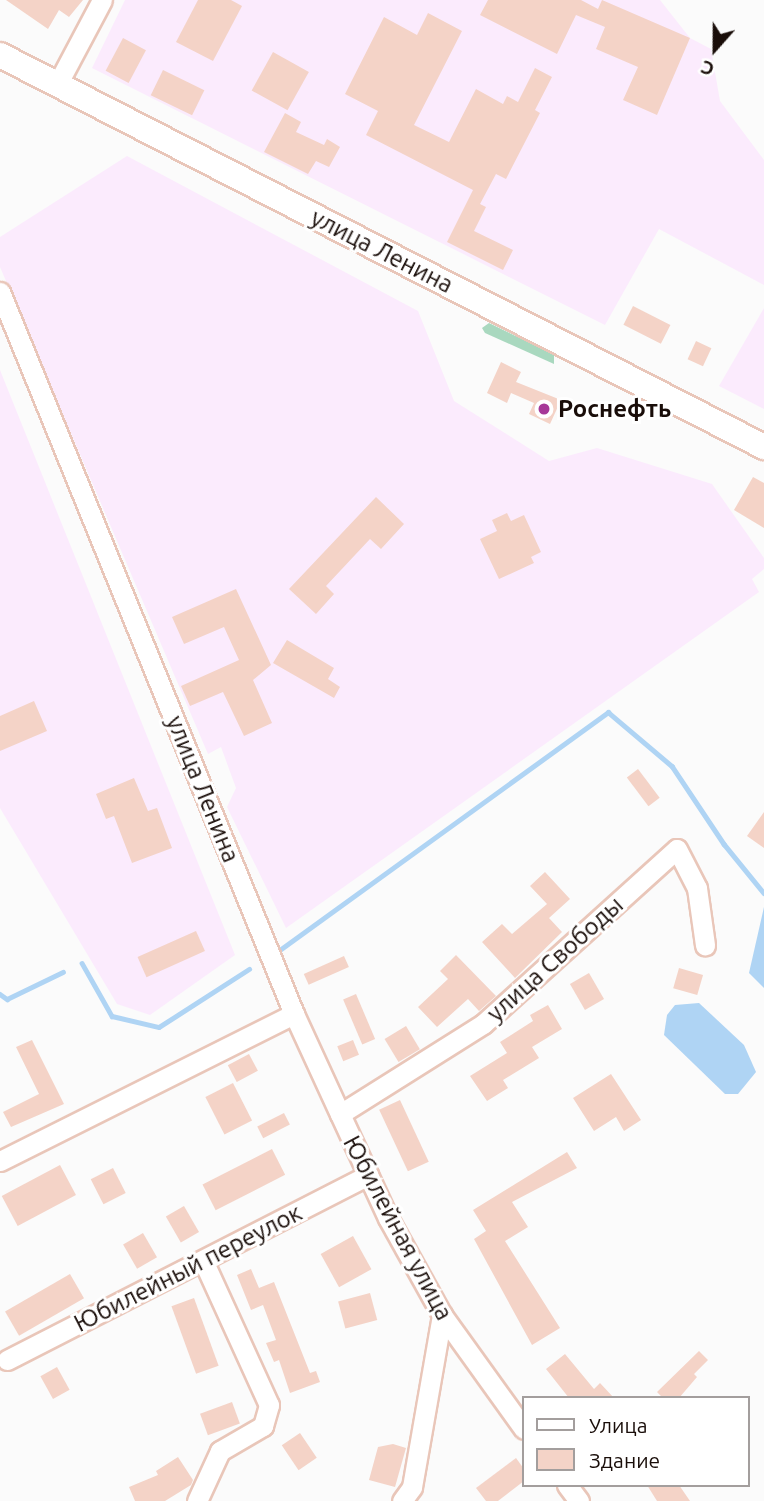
<!DOCTYPE html>
<meta charset="utf-8">
<style>
body{margin:0}
#map{position:relative;width:764px;height:1501px;overflow:hidden;background:#fbfbfb;font-family:Ubuntu,sans-serif}
div>[style]{position:absolute}
[style*='--x']{left:calc(var(--x)*1px);top:calc(var(--y)*1px);width:calc(var(--w)*1px);rotate:calc(var(--a)*1deg)}
.industrial>*{inset:0;background:#fbebfd}
.green>*{inset:0;background:#a9d8bf}
.water>*{inset:0;background:#afd4f4}
.stream>*{height:4.5px;margin:-2.25px;padding:0 2.25px;transform-origin:2.25px;border-radius:2.25px;background:#afd4f4}
.building>*{inset:0;background:#f4d3c7;transform-origin:0 0}
.roads{filter:drop-shadow(2px 0 #e9c6b9) drop-shadow(-2px 0 #e9c6b9) drop-shadow(0 2px #e9c6b9) drop-shadow(0 -2px #e9c6b9)}
.minor>*{height:19px;margin:-9.5px;padding:0 9.5px;transform-origin:9.5px;border-radius:9.5px;background:#fff}
.major>*{height:24px;margin:-12px;padding:0 12px;transform-origin:12px;border-radius:12px;background:#fff}
.dots>*{width:19px;height:19px;translate:-50% -50%;box-sizing:border-box;border:4px solid #fff;border-radius:50%}
span{translate:-50% -50%;white-space:nowrap;text-align:center;line-height:1.15;-webkit-text-stroke:6px #fff;paint-order:stroke}
.street-label{font-size:24px;color:#190d09}
.poi-label{font-size:24px;color:#190d09;font-weight:700}
.left{translate:0 -50%;text-align:left}
.legend{position:absolute;left:522px;top:1396px;width:228px;height:91px;box-sizing:border-box;background:#fff;border:2px solid #a39e9d;margin:0;padding:9px 12px;list-style:none;font-size:21px;color:#190d09}
.legend li{display:flex;align-items:center;gap:14px;height:35px}
.legend b{width:35px;border:2px solid #a39e9d}
.north{position:absolute;left:680px;top:14px;width:70px;height:70px;-webkit-text-stroke:5px #fff;paint-order:stroke;rotate:201deg;font-size:19px;font-weight:700;line-height:28px;text-align:center;color:#190d09}
.north::after{content:'';display:block;margin:auto;width:24px;height:32px;background:#190d09;clip-path:polygon(50% 0,100% 100%,50% 72%,0 100%)}
</style>
<div id="map">
<div class="industrial">
<div style="clip-path:polygon(125px 0,660px 0,690px 38px,711px 49px,720px 101px,764px 160px,764px 285px,659px 229px,605px 325px,92px 68px)"></div>
<div style="clip-path:polygon(127px 156px,418px 311px,454px 401px,549px 461px,597px 448px,712px 484px,764px 558px,764px 569px,752px 579px,759px 592px,286px 928px,227px 807px,236px 788px,221px 747px,208px 754px,0 267px,0 237px)"></div>
<div style="clip-path:polygon(764px 308px,764px 409px,719px 386px)"></div>
<div style="clip-path:polygon(0 370px,235px 955px,150px 1015px,117px 1004px,0 808px)"></div>
</div>
<div class="green">
<div style="clip-path:polygon(489px 323px,554px 355px,554px 364px,485px 333px,482px 328px)"></div>
</div>
<div class="water">
<div style="clip-path:polygon(764px 907px,764px 988px,749px 973px)"></div>
<div style="clip-path:polygon(699px 1003px,744px 1045px,756px 1072px,738px 1094px,725px 1094px,664px 1035px,667px 1015px,675px 1005px)"></div>
</div>
<div class="stream">
<div style="--x:281;--y:949;--w:404;--a:-35.9"></div>
<div style="--x:608;--y:712;--w:84;--a:40.2"></div>
<div style="--x:672;--y:766;--w:94;--a:56.3"></div>
<div style="--x:724;--y:844;--w:63;--a:50.8"></div>
<div style="--x:82;--y:963;--w:61;--a:60.5"></div>
<div style="--x:112;--y:1016;--w:48;--a:13.2"></div>
<div style="--x:159;--y:1027;--w:107;--a:-32.8"></div>
<div style="--x:0;--y:994;--w:9;--a:36"></div>
<div style="--x:7;--y:999;--w:62;--a:-25.7"></div>
</div>
<div class="building">
<div style="clip-path:polygon(6px 0,83px 0,69px 17px,59px 10px,48px 29px)"></div>
<div style="clip-path:polygon(198px 0,231px 0,242px 6px,213px 61px,176px 42px)"></div>
<div style="clip-path:polygon(488px 0,581px 0,598px 9px,602px 0,690px 38px,657px 115px,623px 100px,638px 67px,596px 49px,605px 27px,576px 15px,557px 54px,480px 15px)"></div>
<div style="clip-path:polygon(428px 13px,462px 31px,414px 125px,449px 142px,476px 89px,503px 104px,507px 96px,518px 102px,535px 68px,552px 77px,535px 110px,540px 113px,506px 179px,496px 174px,480px 204px,486px 207px,474px 231px,513px 250px,503px 270px,447px 242px,473px 190px,366px 135px,378px 111px,345px 94px,384px 17px,417px 35px)"></div>
<div style="left:123px;top:38px;width:26px;height:37px;rotate:28deg"></div>
<div style="left:273px;top:52px;width:41px;height:44px;rotate:29deg"></div>
<div style="left:163px;top:70px;width:46px;height:28px;rotate:26deg"></div>
<div style="clip-path:polygon(285px 113px,301px 122px,296px 132px,324px 145px,327px 139px,340px 147px,329px 167px,316px 161px,308px 174px,264px 152px)"></div>
<div style="left:633px;top:306px;width:42px;height:21px;rotate:27deg"></div>
<div style="left:696px;top:341px;width:17px;height:20px;rotate:25deg"></div>
<div style="clip-path:polygon(501px 362px,521px 372px,516px 382px,561px 400px,550px 424px,529px 414px,534px 403px,511px 393px,507px 403px,487px 393px)"></div>
<div style="clip-path:polygon(753px 477px,764px 483px,764px 528px,734px 510px)"></div>
<div style="clip-path:polygon(376px 497px,404px 524px,381px 549px,370px 539px,326px 586px,334px 594px,316px 614px,289px 589px)"></div>
<div style="clip-path:polygon(507px 513px,511px 521px,524px 515px,541px 552px,531px 557px,534px 563px,499px 579px,480px 539px,497px 531px,492px 520px)"></div>
<div style="clip-path:polygon(236px 589px,271px 665px,253px 680px,272px 723px,244px 736px,223px 692px,190px 706px,181px 686px,239px 660px,224px 627px,184px 644px,172px 617px)"></div>
<div style="clip-path:polygon(287px 640px,334px 668px,328px 679px,340px 687px,334px 698px,273px 663px)"></div>
<div style="clip-path:polygon(34px 701px,47px 731px,0 751px,0 716px)"></div>
<div style="left:638px;top:769px;width:36px;height:14px;rotate:53deg"></div>
<div style="clip-path:polygon(134px 778px,148px 811px,157px 808px,172px 848px,132px 863px,114px 816px,106px 819px,96px 794px)"></div>
<div style="clip-path:polygon(764px 812px,764px 848px,747px 836px)"></div>
<div style="clip-path:polygon(545px 872px,570px 899px,549px 918px,562px 932px,515px 978px,482px 942px,502px 924px,512px 934px,547px 904px,530px 886px)"></div>
<div style="left:196px;top:931px;width:22px;height:64px;rotate:66deg"></div>
<div style="clip-path:polygon(456px 955px,496px 996px,479px 1011px,468px 999px,437px 1027px,418px 1007px,448px 979px,440px 971px)"></div>
<div style="left:344px;top:956px;width:12px;height:44px;rotate:66deg"></div>
<div style="left:679px;top:968px;width:25px;height:21px;rotate:16deg"></div>
<div style="left:589px;top:973px;width:30px;height:22px;rotate:60deg"></div>
<div style="left:356px;top:994px;width:49px;height:14px;rotate:67deg"></div>
<div style="clip-path:polygon(548px 1005px,562px 1029px,532px 1047px,539px 1058px,503px 1080px,508px 1088px,487px 1101px,470px 1076px,507px 1053px,500px 1042px,533px 1021px,530px 1015px)"></div>
<div style="left:406px;top:1026px;width:27px;height:25px;rotate:59deg"></div>
<div style="clip-path:polygon(32px 1040px,64px 1104px,11px 1127px,3px 1112px,39px 1094px,16px 1047px)"></div>
<div style="left:353px;top:1040px;width:16px;height:17px;rotate:68deg"></div>
<div style="left:249px;top:1054px;width:19px;height:24px;rotate:62deg"></div>
<div style="clip-path:polygon(611px 1074px,641px 1120px,624px 1131px,616px 1117px,594px 1131px,573px 1098px)"></div>
<div style="left:233px;top:1083px;width:42px;height:31px;rotate:63deg"></div>
<div style="left:400px;top:1100px;width:68px;height:23px;rotate:65deg"></div>
<div style="left:284px;top:1113px;width:13px;height:30px;rotate:63deg"></div>
<div style="left:272px;top:1149px;width:29px;height:78px;rotate:63deg"></div>
<div style="clip-path:polygon(567px 1152px,577px 1168px,512px 1202px,528px 1227px,505px 1241px,560px 1328px,532px 1345px,474px 1239px,486px 1231px,473px 1210px)"></div>
<div style="left:60px;top:1165px;width:34px;height:66px;rotate:62deg"></div>
<div style="left:113px;top:1168px;width:28px;height:25px;rotate:63deg"></div>
<div style="left:184px;top:1206px;width:30px;height:21px;rotate:60deg"></div>
<div style="left:143px;top:1233px;width:28px;height:23px;rotate:60deg"></div>
<div style="left:353px;top:1236px;width:38px;height:37px;rotate:61deg"></div>
<div style="clip-path:polygon(251px 1269px,259px 1288px,274px 1282px,310px 1373px,316px 1371px,320px 1382px,290px 1393px,279px 1360px,274px 1362px,266px 1343px,276px 1340px,263px 1305px,251px 1310px,237px 1275px)"></div>
<div style="left:70px;top:1274px;width:28px;height:75px;rotate:60deg"></div>
<div style="left:370px;top:1293px;width:28px;height:33px;rotate:75deg"></div>
<div style="left:194px;top:1298px;width:72px;height:24px;rotate:70deg"></div>
<div style="clip-path:polygon(699px 1351px,708px 1360px,694px 1374px,697px 1377px,679px 1398px,663px 1398px,657px 1392px)"></div>
<div style="clip-path:polygon(565px 1354px,594px 1389px,600px 1383px,614px 1398px,569px 1398px,546px 1369px)"></div>
<div style="left:57px;top:1367px;width:26px;height:19px;rotate:61deg"></div>
<div style="left:232px;top:1402px;width:23px;height:34px;rotate:70deg"></div>
<div style="left:300px;top:1433px;width:30px;height:22px;rotate:56deg"></div>
<div style="clip-path:polygon(393px 1444px,406px 1448px,395px 1487px,369px 1480px,378px 1447px)"></div>
<div style="clip-path:polygon(178px 1457px,193px 1480px,191px 1485px,165px 1501px,135px 1501px,129px 1487px,158px 1475px,156px 1471px)"></div>
<div style="clip-path:polygon(516px 1458px,524px 1469px,524px 1481px,498px 1501px,486px 1501px,476px 1488px)"></div>
<div style="clip-path:polygon(647px 1485px,679px 1485px,690px 1501px,657px 1501px)"></div>
</div>
<div class="roads">
<div class="minor">
<div style="--x:57;--y:85;--w:96;--a:-62.1"></div>
<div style="--x:0;--y:292;--w:780;--a:67.84"></div>
<div style="--x:294;--y:1014;--w:110;--a:65.3"></div>
<div style="--x:340;--y:1114;--w:115;--a:65.2"></div>
<div style="--x:388;--y:1218;--w:111;--a:60.9"></div>
<div style="--x:442;--y:1315;--w:140;--a:54.3"></div>
<div style="--x:340;--y:1114;--w:169;--a:-32.2"></div>
<div style="--x:483;--y:1024;--w:261;--a:-42.1"></div>
<div style="--x:677;--y:849;--w:44;--a:62.9"></div>
<div style="--x:697;--y:888;--w:58;--a:82"></div>
<div style="--x:0;--y:1161;--w:329;--a:-26.6"></div>
<div style="--x:7;--y:1360;--w:406;--a:-27.1"></div>
<div style="--x:567;--y:1485;--w:20;--a:53"></div>
<div style="--x:197;--y:1501;--w:55;--a:-65.3"></div>
<div style="--x:220;--y:1451;--w:50;--a:-30.2"></div>
<div style="--x:263;--y:1426;--w:22;--a:-74"></div>
<div style="--x:269;--y:1405;--w:159;--a:-114.5"></div>
<div style="--x:402;--y:1501;--w:17;--a:-54"></div>
<div style="--x:412;--y:1487;--w:175;--a:-80.1"></div>
</div>
<div class="major">
<div style="--x:0;--y:55;--w:859;--a:27.16"></div>
</div>
</div>
<div class="dots">
<div style="left:544px;top:409px;background:#a63898"></div>
</div>
<div class="street-label">
<span style="left:382px;top:251px;rotate:27deg">улица Ленина</span>
<span style="left:203px;top:789px;rotate:68deg">улица Ленина</span>
<span style="left:555px;top:959px;rotate:-42deg">улица Свободы</span>
<span style="left:398px;top:1228px;rotate:62deg">Юбилейная улица</span>
<span style="left:188px;top:1268px;rotate:-27deg">Юбилейный переулок</span>
</div>
<div class="poi-label">
<span class="left" style="left:558px;top:409px">Роснефть</span>
</div>
<ul class="legend">
<li><b style="height:9px;background:#fff"></b>Улица</li>
<li><b style="height:19px;background:#f4d3c7"></b>Здание</li>
</ul>
<div class="north">С</div>
</div>
